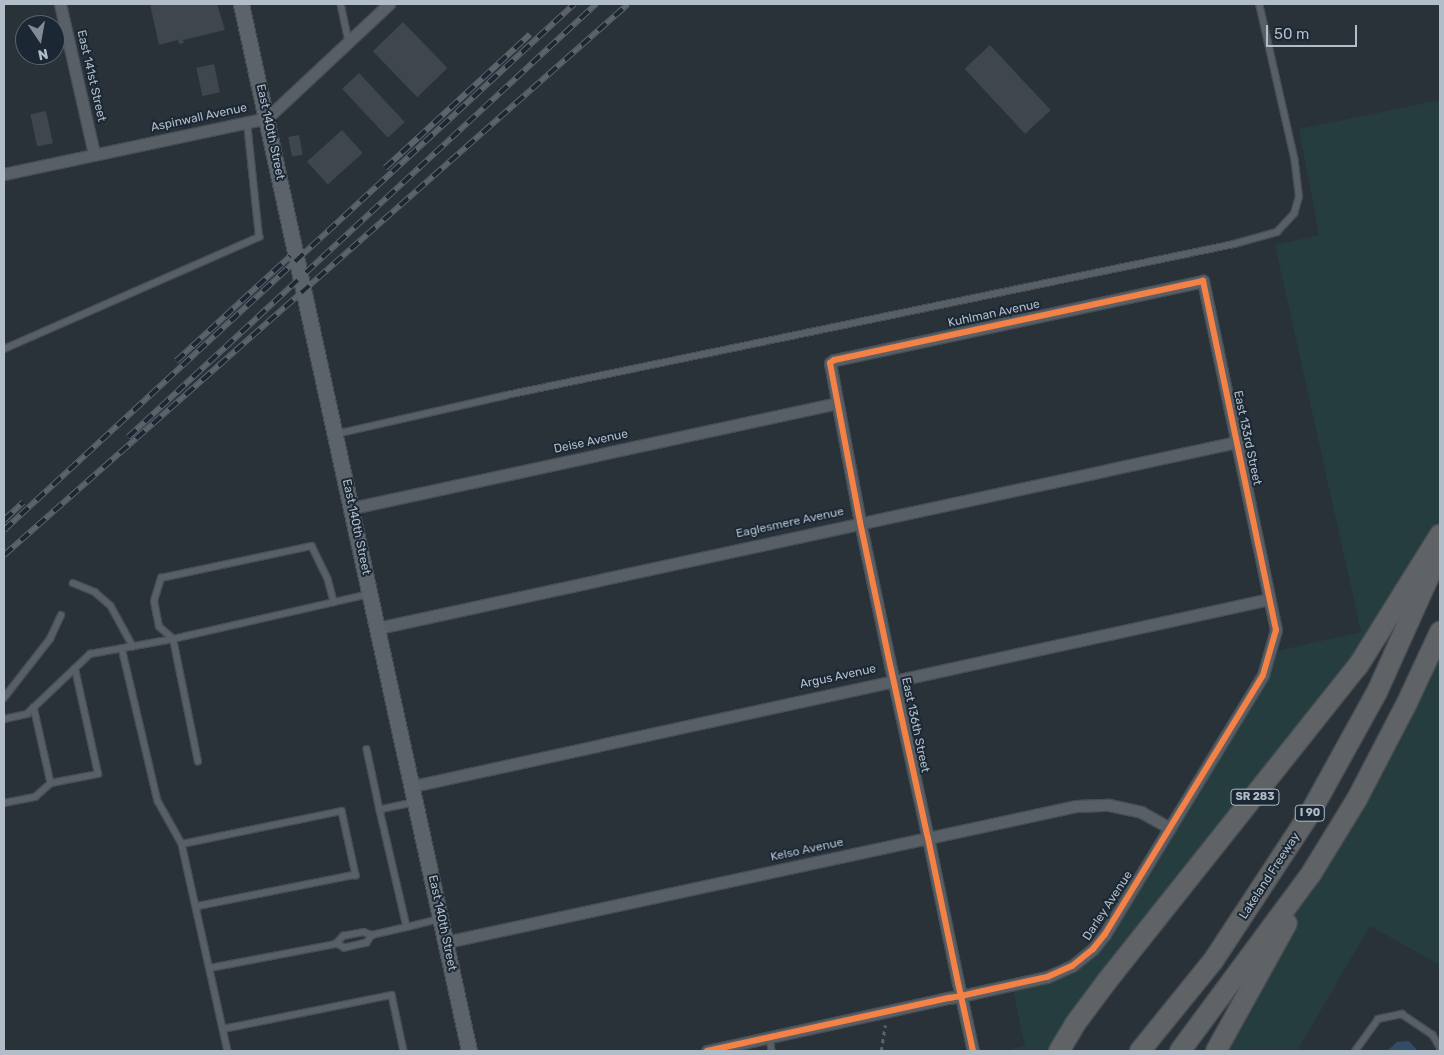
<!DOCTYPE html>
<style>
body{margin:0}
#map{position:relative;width:1444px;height:1055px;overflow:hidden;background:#293139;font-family:Rubik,sans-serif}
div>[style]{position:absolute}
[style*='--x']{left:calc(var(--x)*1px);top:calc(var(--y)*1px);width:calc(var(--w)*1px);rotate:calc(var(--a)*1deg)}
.green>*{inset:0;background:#253d3f}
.water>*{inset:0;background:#334b64}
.building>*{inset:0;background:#40464d;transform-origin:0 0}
.path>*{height:2.5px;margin-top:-1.25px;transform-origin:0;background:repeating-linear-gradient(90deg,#5c646a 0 4px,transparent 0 8px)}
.roads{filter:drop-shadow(1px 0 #474d53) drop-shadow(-1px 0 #474d53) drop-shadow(0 1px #474d53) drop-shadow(0 -1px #474d53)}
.lane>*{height:5.5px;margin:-2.75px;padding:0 2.75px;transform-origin:2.75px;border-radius:2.75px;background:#595f66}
.street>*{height:11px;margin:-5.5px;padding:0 5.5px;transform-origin:5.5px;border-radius:5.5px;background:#595f66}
.secondary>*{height:15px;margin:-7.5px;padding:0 7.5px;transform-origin:7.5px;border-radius:7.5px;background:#5d636b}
.highway>*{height:20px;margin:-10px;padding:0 10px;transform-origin:10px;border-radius:10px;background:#5f6366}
.rail>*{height:5.5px;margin-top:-2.75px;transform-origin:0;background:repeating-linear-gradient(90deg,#1b2834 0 11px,#5d636a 0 22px);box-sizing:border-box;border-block:1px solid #5d636a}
.cycleway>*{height:6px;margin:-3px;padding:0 3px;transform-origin:3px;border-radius:3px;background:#f48246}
span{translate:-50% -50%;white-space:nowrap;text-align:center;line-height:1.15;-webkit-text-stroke:4px #1b2834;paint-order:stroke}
.shield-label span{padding:1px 4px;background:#1b2834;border:1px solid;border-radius:4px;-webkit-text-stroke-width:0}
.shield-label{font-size:11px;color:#b2bdca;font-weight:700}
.street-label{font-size:12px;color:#b2bdca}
.frame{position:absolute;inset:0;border:5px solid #b2bdca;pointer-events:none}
.north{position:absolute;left:15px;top:15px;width:50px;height:50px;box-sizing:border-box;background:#1b2834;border:1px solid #576470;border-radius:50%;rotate:168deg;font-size:14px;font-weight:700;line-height:20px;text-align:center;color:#b2bdca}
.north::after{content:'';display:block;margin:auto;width:18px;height:22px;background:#828c97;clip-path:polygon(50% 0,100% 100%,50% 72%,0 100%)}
.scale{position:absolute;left:1266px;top:25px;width:91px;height:22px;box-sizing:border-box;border:2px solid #b2bdca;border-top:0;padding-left:6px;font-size:15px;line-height:18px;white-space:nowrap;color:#b2bdca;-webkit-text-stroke:4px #1b2834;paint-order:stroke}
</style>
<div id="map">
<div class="green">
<div style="clip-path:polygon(1440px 100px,1440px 535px,1395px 608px,1059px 1051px,1003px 1051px,1025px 1046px,1012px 985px,1047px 977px,1093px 949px,1272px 652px,1361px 632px,1275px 245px,1319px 235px,1299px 129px)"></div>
<div style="clip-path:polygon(1440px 632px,1440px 965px,1370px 926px,1297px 1051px,1216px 1051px)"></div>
</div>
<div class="water">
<div style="clip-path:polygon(1409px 1041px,1418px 1051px,1387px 1051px,1397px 1042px)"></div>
</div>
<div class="building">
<div style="clip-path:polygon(150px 4px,217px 4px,225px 30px,183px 40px,184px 43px,179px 44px,178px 40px,159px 45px)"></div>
<div style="left:403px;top:22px;width:64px;height:42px;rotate:46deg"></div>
<div style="left:990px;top:45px;width:89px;height:35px;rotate:47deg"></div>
<div style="left:214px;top:64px;width:29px;height:18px;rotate:78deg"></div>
<div style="left:359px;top:73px;width:67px;height:23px;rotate:47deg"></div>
<div style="left:46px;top:111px;width:33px;height:16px;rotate:78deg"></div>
<div style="left:342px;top:130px;width:31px;height:47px;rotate:48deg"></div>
<div style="left:299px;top:135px;width:20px;height:11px;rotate:79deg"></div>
</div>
<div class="path">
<div style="--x:881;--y:1051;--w:26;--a:-81"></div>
<div style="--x:882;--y:1051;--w:29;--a:0"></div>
</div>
<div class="roads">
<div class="lane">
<div style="--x:341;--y:4;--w:38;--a:78"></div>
<div style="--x:4;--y:349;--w:279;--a:-23.7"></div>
<div style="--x:259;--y:237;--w:116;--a:-96"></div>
<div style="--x:336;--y:434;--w:175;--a:-12.8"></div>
<div style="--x:507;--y:395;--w:743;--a:-11.73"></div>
<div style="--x:1234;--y:244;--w:45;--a:-15.6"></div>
<div style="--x:1277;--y:232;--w:25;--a:-47"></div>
<div style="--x:1294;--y:214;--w:18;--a:-74"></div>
<div style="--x:1299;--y:197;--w:35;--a:-97"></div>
<div style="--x:1295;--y:162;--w:162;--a:-102.8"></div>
<div style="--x:73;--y:583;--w:24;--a:22"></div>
<div style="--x:95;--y:592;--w:21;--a:41"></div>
<div style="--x:111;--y:606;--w:46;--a:61.2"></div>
<div style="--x:173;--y:639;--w:18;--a:-139"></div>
<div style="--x:159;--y:627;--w:26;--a:-101"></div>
<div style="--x:154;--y:601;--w:24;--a:-73"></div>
<div style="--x:161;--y:578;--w:154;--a:-12"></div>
<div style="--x:312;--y:546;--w:37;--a:64"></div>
<div style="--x:328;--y:579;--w:24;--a:75"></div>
<div style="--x:122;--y:648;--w:157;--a:76.8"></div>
<div style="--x:158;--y:801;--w:49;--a:60.8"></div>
<div style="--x:182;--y:844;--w:212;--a:77.5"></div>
<div style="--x:4;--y:698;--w:75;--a:-52.1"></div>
<div style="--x:50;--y:639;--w:26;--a:-65"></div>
<div style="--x:34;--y:707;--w:78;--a:77.4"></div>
<div style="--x:51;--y:783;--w:48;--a:-10.8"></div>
<div style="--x:98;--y:774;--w:107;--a:-102.4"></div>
<div style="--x:4;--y:719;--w:24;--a:-12"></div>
<div style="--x:27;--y:714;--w:87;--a:-43.6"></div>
<div style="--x:90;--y:654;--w:84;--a:-10.2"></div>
<div style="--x:367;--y:749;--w:62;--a:78"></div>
<div style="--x:198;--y:762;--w:126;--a:-101.5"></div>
<div style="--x:173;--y:639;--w:201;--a:-12.9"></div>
<div style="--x:4;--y:803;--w:32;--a:-11"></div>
<div style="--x:35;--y:797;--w:21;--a:-41"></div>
<div style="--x:413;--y:803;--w:34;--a:168"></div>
<div style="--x:380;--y:810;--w:120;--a:77"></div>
<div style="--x:407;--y:927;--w:32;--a:-14"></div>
<div style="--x:182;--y:844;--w:163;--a:-11.7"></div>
<div style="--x:342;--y:811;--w:66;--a:77.7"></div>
<div style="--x:356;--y:875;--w:163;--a:168.7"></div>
<div style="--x:364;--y:932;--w:9;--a:21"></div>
<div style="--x:372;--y:935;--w:9;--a:122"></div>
<div style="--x:367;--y:943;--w:23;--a:167"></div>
<div style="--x:345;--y:948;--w:10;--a:-156"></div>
<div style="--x:336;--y:944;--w:11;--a:-49"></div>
<div style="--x:343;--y:936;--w:21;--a:-11"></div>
<div style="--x:372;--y:935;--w:36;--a:-13"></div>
<div style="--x:210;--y:968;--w:128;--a:-10.8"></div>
<div style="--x:223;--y:1029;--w:172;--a:-11.4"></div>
<div style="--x:392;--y:995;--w:57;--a:77.9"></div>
<div style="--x:770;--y:1037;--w:14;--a:82"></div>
<div style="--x:1355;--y:1051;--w:39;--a:-54"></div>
<div style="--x:1378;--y:1019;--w:25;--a:-12"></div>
<div style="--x:1402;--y:1014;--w:37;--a:34"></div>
<div style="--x:1433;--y:1035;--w:14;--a:60"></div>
</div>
<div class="street">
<div style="--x:60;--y:4;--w:154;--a:77.2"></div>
<div style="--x:4;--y:174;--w:269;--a:-12"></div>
<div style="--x:267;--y:118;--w:167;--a:-43.1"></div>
<div style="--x:352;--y:508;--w:495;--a:-12.2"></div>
<div style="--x:378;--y:628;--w:879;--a:-12.22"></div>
<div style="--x:413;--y:786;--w:876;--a:-12.32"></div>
<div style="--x:446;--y:942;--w:645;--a:-12.18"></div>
<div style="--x:1076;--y:806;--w:33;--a:-2"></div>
<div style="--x:1109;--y:805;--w:33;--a:12"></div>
<div style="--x:1141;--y:812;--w:33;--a:29"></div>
<div style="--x:707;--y:1051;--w:248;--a:-12.4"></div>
<div style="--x:949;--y:998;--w:12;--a:-9"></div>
<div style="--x:961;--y:996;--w:13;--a:-13"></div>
<div style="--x:974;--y:993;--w:75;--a:-12.4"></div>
<div style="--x:1047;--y:977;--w:27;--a:-24"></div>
<div style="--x:1072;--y:966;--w:27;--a:-39"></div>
<div style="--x:1093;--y:949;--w:19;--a:-51"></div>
<div style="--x:1105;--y:934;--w:303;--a:-58.6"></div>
<div style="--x:1263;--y:675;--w:47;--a:-73.9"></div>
<div style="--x:1276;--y:630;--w:357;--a:-101.8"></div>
<div style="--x:1203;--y:281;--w:377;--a:167.9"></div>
<div style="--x:834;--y:360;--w:5;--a:143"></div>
<div style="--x:830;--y:363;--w:162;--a:79.3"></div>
<div style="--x:860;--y:522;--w:150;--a:78.1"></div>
<div style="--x:891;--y:669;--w:173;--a:77.7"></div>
<div style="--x:928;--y:838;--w:148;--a:78.3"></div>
<div style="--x:958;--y:983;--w:13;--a:77"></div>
<div style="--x:961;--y:996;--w:56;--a:77.7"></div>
</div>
<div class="secondary">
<div style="--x:241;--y:4;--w:1072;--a:77.71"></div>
</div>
<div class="highway">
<div style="--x:1059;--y:1051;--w:31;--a:-59"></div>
<div style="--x:1075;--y:1024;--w:54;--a:-53.3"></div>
<div style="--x:1107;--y:981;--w:403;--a:-51.5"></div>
<div style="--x:1358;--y:666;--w:155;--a:-58"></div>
<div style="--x:1140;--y:1051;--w:116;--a:-51"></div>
<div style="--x:1213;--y:961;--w:175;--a:-56.7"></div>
<div style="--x:1309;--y:815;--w:141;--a:-61.1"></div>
<div style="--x:1377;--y:692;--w:144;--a:-65.8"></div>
<div style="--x:1180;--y:1051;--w:220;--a:-53.5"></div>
<div style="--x:1311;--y:874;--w:88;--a:-58.5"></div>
<div style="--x:1357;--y:799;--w:106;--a:-62.5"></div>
<div style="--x:1406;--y:705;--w:81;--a:-65"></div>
<div style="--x:1216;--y:1051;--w:146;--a:-61"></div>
</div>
</div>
<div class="rail">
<div style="--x:385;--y:168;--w:197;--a:-42.7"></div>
<div style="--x:176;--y:361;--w:155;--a:-42.6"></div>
<div style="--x:128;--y:437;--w:638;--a:-42.78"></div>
<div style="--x:4;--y:520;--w:26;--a:-43"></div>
<div style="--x:4;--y:530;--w:776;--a:-42.7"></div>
<div style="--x:4;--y:555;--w:832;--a:-41.44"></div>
</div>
<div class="cycleway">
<div style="--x:707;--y:1051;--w:248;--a:-12.4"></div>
<div style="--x:949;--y:998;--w:12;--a:-9"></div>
<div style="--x:961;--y:996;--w:13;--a:-13"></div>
<div style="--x:974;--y:993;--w:75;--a:-12.4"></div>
<div style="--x:1047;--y:977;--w:27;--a:-24"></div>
<div style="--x:1072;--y:966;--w:27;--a:-39"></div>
<div style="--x:1093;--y:949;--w:19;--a:-51"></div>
<div style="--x:1105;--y:934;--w:303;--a:-58.6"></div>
<div style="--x:1263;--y:675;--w:47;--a:-73.9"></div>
<div style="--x:1276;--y:630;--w:357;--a:-101.8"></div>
<div style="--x:1203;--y:281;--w:377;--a:167.9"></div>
<div style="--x:834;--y:360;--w:5;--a:143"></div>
<div style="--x:830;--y:363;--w:162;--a:79.3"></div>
<div style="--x:860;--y:522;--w:150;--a:78.1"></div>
<div style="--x:891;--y:669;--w:173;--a:77.7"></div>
<div style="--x:928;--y:838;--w:148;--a:78.3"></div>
<div style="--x:958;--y:983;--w:13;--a:77"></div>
<div style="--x:961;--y:996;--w:56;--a:77.7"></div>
</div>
<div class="shield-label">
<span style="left:1255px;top:797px">SR 283</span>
<span style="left:1310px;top:813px">I 90</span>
</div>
<div class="street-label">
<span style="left:91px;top:76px;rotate:77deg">East 141st Street</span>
<span style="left:199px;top:118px;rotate:-12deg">Aspinwall Avenue</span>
<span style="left:270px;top:132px;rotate:78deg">East 140th Street</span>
<span style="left:994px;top:314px;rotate:-12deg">Kuhlman Avenue</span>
<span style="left:1247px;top:438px;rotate:78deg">East 133rd Street</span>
<span style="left:591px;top:442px;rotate:-12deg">Deise Avenue</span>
<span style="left:790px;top:523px;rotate:-12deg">Eaglesmere Avenue</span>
<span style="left:356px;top:527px;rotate:78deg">East 140th Street</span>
<span style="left:838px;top:677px;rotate:-12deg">Argus Avenue</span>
<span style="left:915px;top:725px;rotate:78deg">East 136th Street</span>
<span style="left:807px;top:850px;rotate:-12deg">Kelso Avenue</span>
<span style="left:1270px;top:876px;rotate:-57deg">Lakeland Freeway</span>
<span style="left:1108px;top:906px;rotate:-57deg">Darley Avenue</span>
<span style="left:442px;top:923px;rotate:78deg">East 140th Street</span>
</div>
<div class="frame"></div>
<div class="north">N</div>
<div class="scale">50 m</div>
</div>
